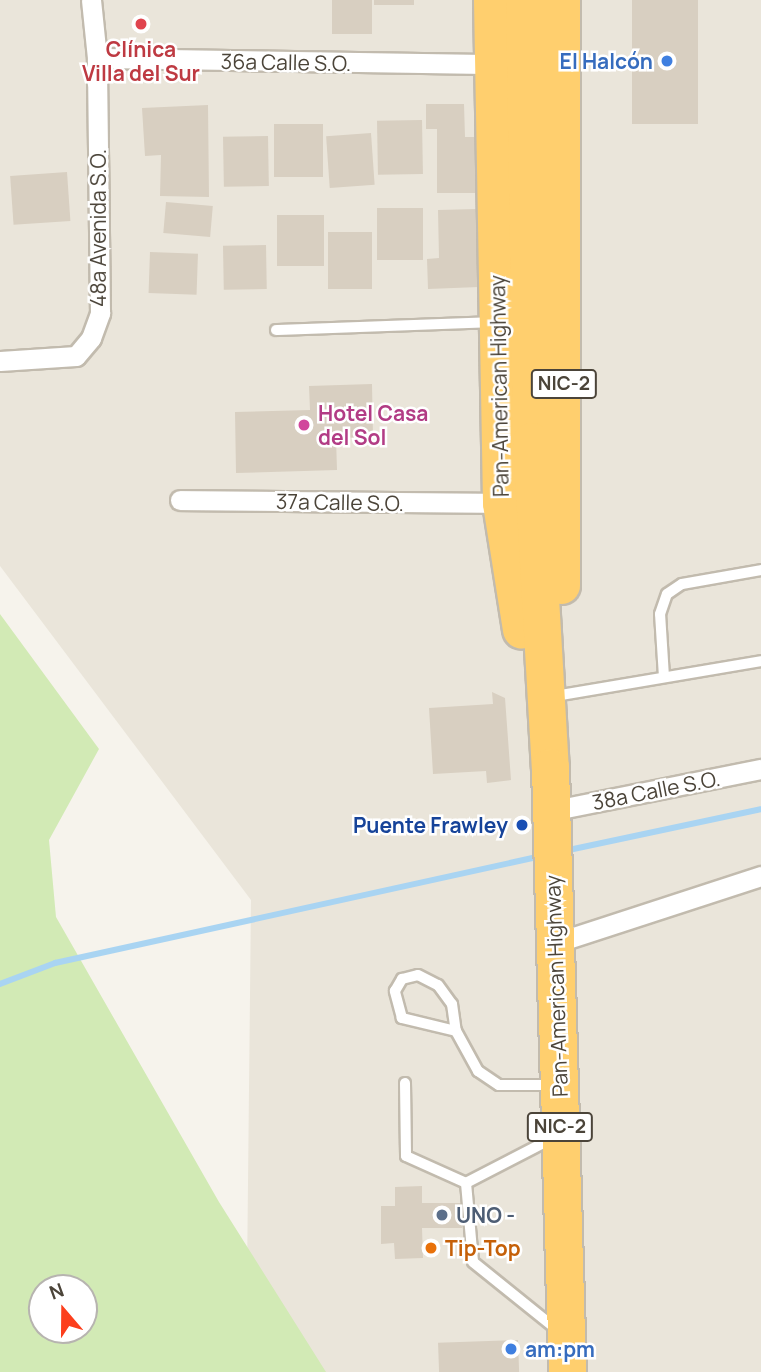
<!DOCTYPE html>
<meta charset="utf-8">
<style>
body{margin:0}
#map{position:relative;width:761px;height:1372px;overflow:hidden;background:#f6f3ec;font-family:Manrope,sans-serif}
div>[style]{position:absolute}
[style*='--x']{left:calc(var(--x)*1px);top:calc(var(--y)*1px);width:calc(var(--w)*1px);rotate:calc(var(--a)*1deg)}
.residential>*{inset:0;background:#eae5da}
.green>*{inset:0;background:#d2eab5}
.stream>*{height:6px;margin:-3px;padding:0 3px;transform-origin:3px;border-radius:3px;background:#a9d4f2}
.building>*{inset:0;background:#d8cfc1;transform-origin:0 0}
.roads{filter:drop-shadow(2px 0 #c2bbae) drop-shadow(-2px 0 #c2bbae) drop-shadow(0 2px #c2bbae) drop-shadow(0 -2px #c2bbae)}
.lane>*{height:10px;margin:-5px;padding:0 5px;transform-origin:5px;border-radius:5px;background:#fff}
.street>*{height:19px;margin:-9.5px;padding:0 9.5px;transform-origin:9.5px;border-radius:9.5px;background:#fff}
.highway>*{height:37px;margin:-18.5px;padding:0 18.5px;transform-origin:18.5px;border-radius:18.5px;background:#ffcf6e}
.dots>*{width:19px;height:19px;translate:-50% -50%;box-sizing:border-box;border:4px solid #fff;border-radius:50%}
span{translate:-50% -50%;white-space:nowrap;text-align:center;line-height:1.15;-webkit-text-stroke:5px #fff;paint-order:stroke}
.shield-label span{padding:2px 5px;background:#fff;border:2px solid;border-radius:5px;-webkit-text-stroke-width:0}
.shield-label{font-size:19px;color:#4b4439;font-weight:700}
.health-label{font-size:21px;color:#be3a42;font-weight:700}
.shop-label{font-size:21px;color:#366cbe;font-weight:700}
.right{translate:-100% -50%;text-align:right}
.left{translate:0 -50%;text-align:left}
.street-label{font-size:21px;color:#4b4439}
.hotel-label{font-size:21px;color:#b23c85;font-weight:700}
.transit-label{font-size:21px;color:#164399;font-weight:700}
.service-label{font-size:21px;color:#4e5e75;font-weight:700}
.food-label{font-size:21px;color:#c56008;font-weight:700}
.north{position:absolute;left:28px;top:1274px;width:70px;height:70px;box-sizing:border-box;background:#fff;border:2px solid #b7b4b0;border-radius:50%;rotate:340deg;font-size:19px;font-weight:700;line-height:28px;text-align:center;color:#4b4439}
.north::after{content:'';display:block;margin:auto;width:24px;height:32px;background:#fc3f1d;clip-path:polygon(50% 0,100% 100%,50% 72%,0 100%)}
</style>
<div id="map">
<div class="residential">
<div style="clip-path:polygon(0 0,761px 0,761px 1372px,246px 1372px,251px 900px,0 566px)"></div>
</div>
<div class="green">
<div style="clip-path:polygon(evenodd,0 614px,99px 749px,49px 840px,56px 917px,219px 1202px,326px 1372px,0 1372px,0 614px,42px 1288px,84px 1288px,84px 1330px,42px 1330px,42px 1288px)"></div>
</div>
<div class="stream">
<div style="--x:564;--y:851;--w:201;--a:-12"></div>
<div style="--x:0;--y:984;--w:59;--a:-20.9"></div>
<div style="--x:55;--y:963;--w:497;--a:-12.4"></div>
</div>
<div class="building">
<div style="left:332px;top:0;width:40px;height:34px"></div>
<div style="left:374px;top:0;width:40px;height:5px"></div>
<div style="left:632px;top:0;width:66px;height:124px"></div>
<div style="clip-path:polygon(426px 104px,464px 104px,465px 137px,479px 137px,479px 193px,437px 193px,437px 129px,426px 129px)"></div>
<div style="clip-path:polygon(208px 105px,209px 197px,160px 196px,161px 155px,145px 156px,142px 108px)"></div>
<div style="left:422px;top:120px;width:54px;height:45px;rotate:89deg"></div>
<div style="left:274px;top:124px;width:49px;height:53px"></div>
<div style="left:371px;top:133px;width:52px;height:45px;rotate:86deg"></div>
<div style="left:268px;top:136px;width:50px;height:45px;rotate:89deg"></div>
<div style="left:67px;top:172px;width:49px;height:57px;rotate:86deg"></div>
<div style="left:166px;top:202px;width:47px;height:31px;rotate:5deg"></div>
<div style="left:377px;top:208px;width:46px;height:52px"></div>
<div style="clip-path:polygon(477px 209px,479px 287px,428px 289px,427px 259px,439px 258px,438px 210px)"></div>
<div style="left:277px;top:215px;width:47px;height:51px"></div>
<div style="left:328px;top:232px;width:44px;height:57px"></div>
<div style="left:266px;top:245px;width:44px;height:43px;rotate:89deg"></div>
<div style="left:150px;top:252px;width:48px;height:41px;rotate:2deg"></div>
<div style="clip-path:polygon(372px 384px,373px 437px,336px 438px,337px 470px,236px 473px,235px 412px,310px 410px,309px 386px)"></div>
<div style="clip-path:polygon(492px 692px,505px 698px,511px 780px,487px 783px,486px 771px,433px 774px,429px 708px,493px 704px)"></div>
<div style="clip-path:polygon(422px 1186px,422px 1203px,462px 1203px,462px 1228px,422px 1228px,423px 1258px,395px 1259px,394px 1243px,381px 1244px,381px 1206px,395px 1206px,395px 1187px)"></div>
<div style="left:518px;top:1340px;width:32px;height:80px;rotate:88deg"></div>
</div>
<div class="roads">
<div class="lane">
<div style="--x:276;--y:330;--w:215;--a:-2.1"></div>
<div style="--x:664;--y:677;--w:63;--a:-93.6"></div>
<div style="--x:660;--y:614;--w:21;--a:-71"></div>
<div style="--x:667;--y:594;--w:18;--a:-34"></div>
<div style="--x:682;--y:584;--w:80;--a:-10"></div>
<div style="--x:555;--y:696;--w:209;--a:-9.6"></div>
<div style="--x:456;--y:1031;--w:56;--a:-166.5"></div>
<div style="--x:402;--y:1018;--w:28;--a:-105"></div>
<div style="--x:395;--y:991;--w:14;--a:-60"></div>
<div style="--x:402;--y:979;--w:16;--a:-14"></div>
<div style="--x:418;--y:975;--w:22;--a:27"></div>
<div style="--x:438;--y:985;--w:24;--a:54"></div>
<div style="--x:452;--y:1004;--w:27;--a:82"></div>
<div style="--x:456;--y:1031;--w:46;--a:61.2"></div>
<div style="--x:478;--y:1071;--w:25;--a:34"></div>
<div style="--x:499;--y:1085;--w:52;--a:0"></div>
<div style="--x:405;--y:1083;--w:73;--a:89.2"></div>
<div style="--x:406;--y:1156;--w:66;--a:24.2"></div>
<div style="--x:553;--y:1138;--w:98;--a:152.7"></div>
<div style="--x:466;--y:1183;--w:79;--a:84.9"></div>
<div style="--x:473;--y:1262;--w:105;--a:38.8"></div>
</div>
<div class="street">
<div style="--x:97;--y:58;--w:395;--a:0.9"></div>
<div style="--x:0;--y:361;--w:76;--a:-3.8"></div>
<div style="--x:76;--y:356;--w:23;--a:-50"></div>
<div style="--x:91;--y:338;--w:27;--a:-70"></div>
<div style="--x:100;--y:313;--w:255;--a:-90.7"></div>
<div style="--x:97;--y:58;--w:58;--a:-95.9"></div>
<div style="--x:180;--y:500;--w:321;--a:0.5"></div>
<div style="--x:550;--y:811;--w:215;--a:-11.3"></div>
<div style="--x:555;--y:943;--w:217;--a:-18"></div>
</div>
<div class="highway">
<div style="--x:492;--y:0;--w:503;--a:88.97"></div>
<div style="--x:501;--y:503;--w:128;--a:81"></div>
<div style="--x:524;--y:0;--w:441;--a:89.1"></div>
<div style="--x:531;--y:441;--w:327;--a:86.7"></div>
<div style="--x:550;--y:767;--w:605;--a:88.39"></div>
<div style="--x:561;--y:0;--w:585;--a:90"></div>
</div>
</div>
<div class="dots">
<div style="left:141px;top:24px;background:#e0444e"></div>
<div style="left:667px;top:61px;background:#3f7fe0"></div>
<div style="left:304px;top:425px;background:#d1479c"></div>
<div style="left:522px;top:825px;background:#1a4fb4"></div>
<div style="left:442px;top:1215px;background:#5c6f8a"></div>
<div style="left:431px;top:1248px;background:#e8710a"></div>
<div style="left:511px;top:1349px;background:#3f7fe0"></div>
</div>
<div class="shield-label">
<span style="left:564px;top:384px">NIC-2</span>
<span style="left:560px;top:1127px">NIC-2</span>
</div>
<div class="health-label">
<span style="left:141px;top:61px">Clínica<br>Villa del Sur</span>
</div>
<div class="shop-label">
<span class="right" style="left:653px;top:61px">El Halcón</span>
<span class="left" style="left:525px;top:1349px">am:pm</span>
</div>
<div class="street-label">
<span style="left:286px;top:62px;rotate:1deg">36a Calle S.O.</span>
<span style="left:98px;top:228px;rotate:-90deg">48a Avenida S.O.</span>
<span style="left:499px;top:386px;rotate:-91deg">Pan-American Highway</span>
<span style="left:340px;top:502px;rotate:1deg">37a Calle S.O.</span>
<span style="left:656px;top:790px;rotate:-11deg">38a Calle S.O.</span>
<span style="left:556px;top:986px;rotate:-92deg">Pan-American Highway</span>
</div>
<div class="hotel-label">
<span class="left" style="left:318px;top:425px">Hotel Casa<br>del Sol</span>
</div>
<div class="transit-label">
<span class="right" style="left:508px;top:825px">Puente Frawley</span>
</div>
<div class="service-label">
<span class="left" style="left:456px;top:1215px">UNO -</span>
</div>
<div class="food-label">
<span class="left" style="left:445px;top:1248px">Tip-Top</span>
</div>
<div class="north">N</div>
</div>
